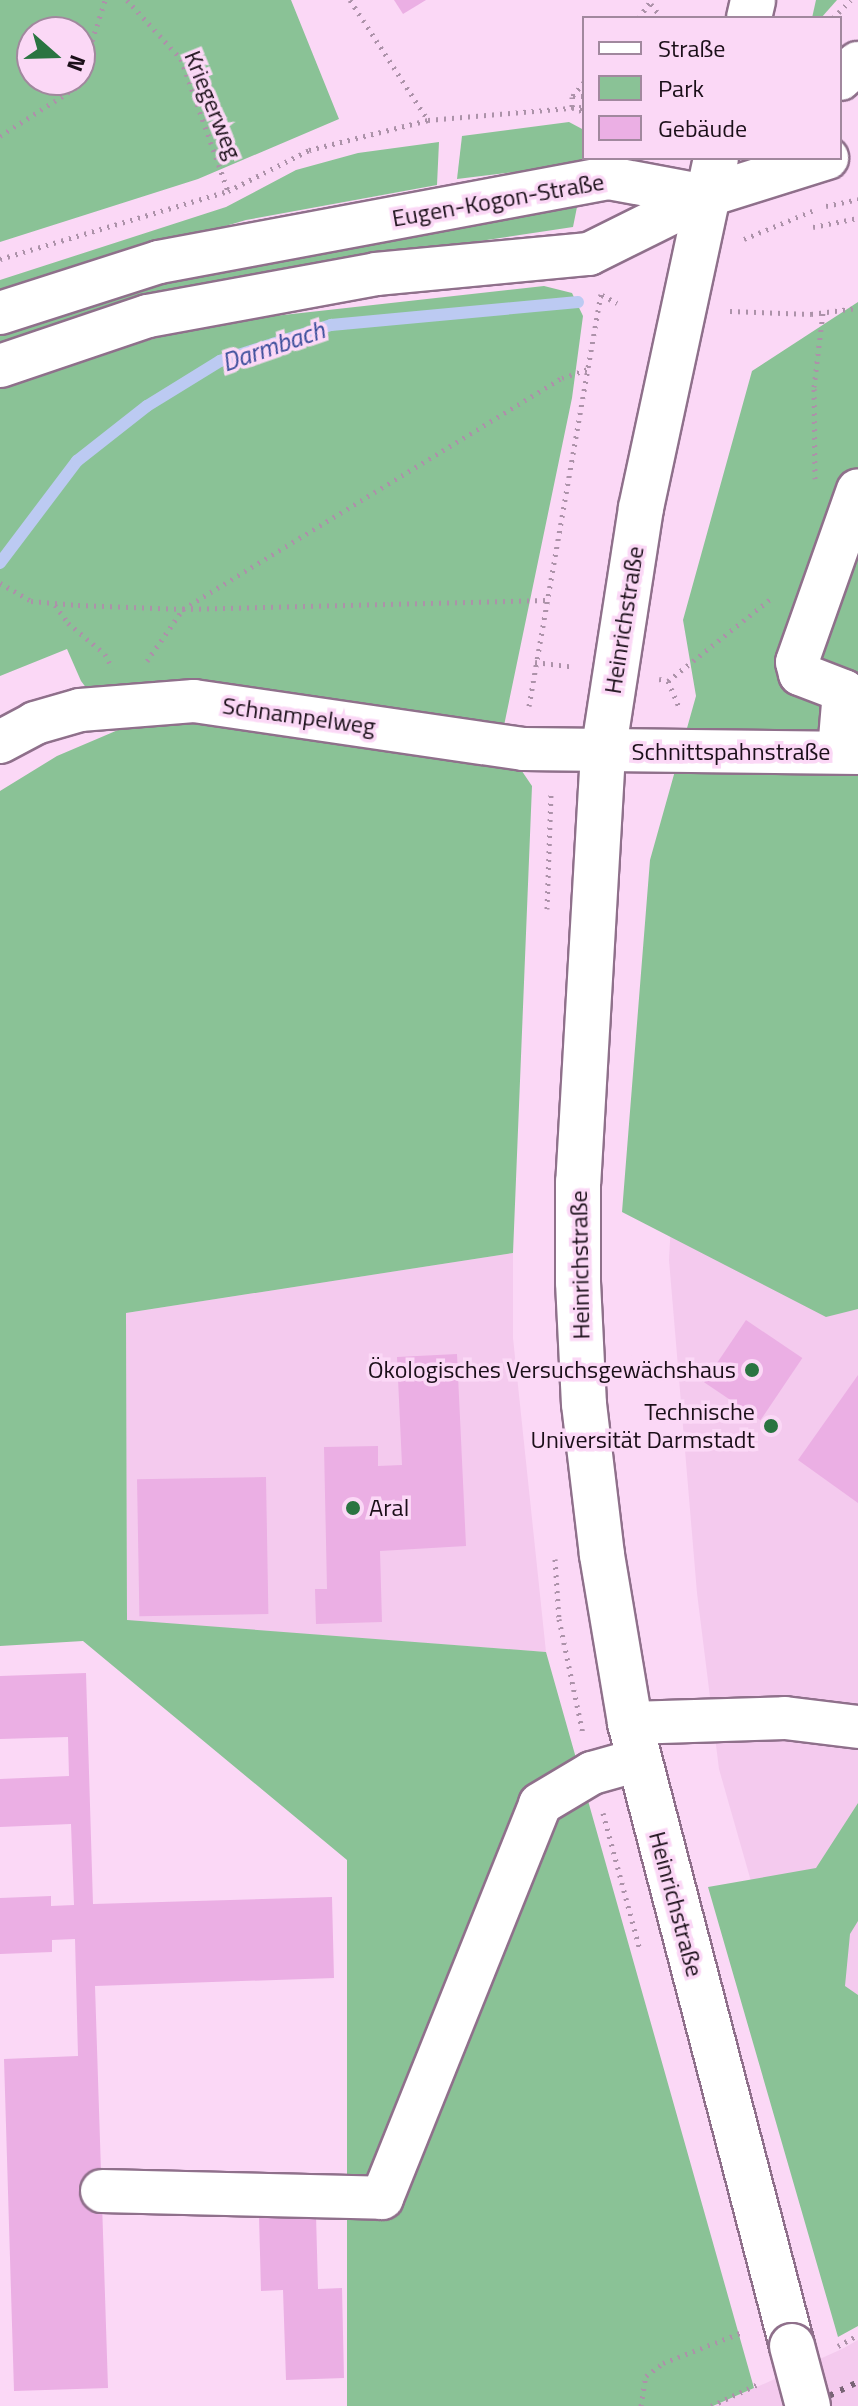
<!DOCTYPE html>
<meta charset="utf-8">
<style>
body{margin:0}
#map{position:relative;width:858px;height:2406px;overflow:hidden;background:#fbd8f6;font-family:"Titillium Web",sans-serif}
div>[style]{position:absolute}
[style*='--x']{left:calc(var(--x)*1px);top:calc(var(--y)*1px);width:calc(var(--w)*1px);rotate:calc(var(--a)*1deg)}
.built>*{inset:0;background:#f4caee}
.green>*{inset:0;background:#8ac296}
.stream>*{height:12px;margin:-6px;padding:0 6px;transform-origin:6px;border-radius:6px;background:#bccaf2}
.building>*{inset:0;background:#ebafe4;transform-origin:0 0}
.path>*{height:5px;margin-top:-2.5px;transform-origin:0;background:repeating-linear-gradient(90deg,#ac92a9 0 2px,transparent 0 8px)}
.roads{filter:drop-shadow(2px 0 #8f708b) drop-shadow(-2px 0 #8f708b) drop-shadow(0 2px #8f708b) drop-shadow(0 -2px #8f708b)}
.minor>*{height:42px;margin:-21px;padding:0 21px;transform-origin:21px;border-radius:21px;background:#fff}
.major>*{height:44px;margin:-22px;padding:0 22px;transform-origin:22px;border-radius:22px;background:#fff}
.rail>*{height:6px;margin-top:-3px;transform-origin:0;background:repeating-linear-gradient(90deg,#796476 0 4px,transparent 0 12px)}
.bridges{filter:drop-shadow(2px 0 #8f708b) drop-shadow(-2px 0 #8f708b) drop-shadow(0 2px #8f708b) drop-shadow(0 -2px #8f708b)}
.major-bridge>*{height:44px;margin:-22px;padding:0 22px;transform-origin:22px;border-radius:22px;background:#fff}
.dots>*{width:22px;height:22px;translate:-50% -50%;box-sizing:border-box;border:4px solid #fbd8f6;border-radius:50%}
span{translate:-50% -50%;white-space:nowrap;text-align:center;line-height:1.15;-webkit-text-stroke:7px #fbd8f6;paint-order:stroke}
.street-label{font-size:24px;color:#1b0f19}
.poi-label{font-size:24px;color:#1b0f19}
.right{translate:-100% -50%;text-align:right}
.left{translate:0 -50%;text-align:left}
.water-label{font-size:26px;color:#3b4d9b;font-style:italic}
.legend{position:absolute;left:582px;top:16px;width:260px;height:144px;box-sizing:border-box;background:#fbd8f6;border:2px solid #a1889e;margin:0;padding:10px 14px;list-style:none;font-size:24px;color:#1b0f19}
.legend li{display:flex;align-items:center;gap:16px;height:40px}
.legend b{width:40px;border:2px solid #a1889e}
.north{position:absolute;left:16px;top:16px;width:80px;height:80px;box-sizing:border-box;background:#fbd8f6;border:2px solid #a1889e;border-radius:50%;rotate:110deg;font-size:22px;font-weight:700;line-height:32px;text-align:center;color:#1b0f19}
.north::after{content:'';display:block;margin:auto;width:28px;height:36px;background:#2a7441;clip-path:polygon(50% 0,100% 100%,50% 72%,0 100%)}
</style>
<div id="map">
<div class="built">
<div style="clip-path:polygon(858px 785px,858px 2257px,719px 1769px,697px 1593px,669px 1260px,694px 802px)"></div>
<div style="clip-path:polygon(513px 1253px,513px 1338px,546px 1652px,127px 1621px,126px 1313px)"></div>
<div style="clip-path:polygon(858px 2340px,858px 2406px,714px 2406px,842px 2349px)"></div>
</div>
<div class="green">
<div style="clip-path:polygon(evenodd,0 0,291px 0,339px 119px,198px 179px,0 242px,0 0,32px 32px,80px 32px,80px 80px,32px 80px,32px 32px)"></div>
<div style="clip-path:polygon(816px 0,837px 0,821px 18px,812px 18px)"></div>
<div style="clip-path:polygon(569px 122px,584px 130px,588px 163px,457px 179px,462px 136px)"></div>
<div style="clip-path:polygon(439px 142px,437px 185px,246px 220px,0 292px,0 280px,226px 207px,296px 170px,358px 153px)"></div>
<div style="clip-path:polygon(577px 207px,573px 227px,208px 282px,0 349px,0 336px,206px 269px)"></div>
<div style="clip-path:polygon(544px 286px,572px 293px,583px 316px,572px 398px,501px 740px,532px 786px,513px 1253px,126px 1313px,127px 1620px,546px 1652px,754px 2388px,713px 2406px,347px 2406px,347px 1860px,83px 1641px,0 1646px,0 791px,57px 756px,118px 730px,81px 681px,67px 649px,0 676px,0 382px,210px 323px)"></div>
<div style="clip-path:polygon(858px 302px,858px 1309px,826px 1317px,622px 1212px,650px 860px,696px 696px,683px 620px,752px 371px)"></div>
<div style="clip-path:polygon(858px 1803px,858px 1921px,850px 1934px,845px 1986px,858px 1995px,858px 2326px,838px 2337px,708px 1887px,816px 1868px)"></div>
</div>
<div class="stream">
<div style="--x:0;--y:563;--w:128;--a:-53"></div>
<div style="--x:77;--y:461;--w:89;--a:-38.2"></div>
<div style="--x:147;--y:406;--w:86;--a:-31.7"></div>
<div style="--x:220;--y:361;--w:117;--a:-18"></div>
<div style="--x:331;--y:325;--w:248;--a:-5.3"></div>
</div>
<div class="building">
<div style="clip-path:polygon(394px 0,426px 0,403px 14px)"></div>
<div style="left:746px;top:1320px;width:68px;height:75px;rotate:34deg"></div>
<div style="clip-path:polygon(457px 1354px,466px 1546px,380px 1551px,382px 1622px,316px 1624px,315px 1589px,327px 1589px,324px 1447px,378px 1446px,378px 1466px,402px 1465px,397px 1357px)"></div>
<div style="clip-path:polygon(858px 1375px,858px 1503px,798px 1460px)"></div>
<div style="left:266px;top:1477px;width:137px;height:129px;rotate:89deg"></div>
<div style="clip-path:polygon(86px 1673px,93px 1904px,332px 1897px,334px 1978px,95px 1986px,108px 2388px,14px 2391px,4px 2059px,78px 2056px,75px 1939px,52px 1940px,52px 1952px,0 1954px,0 1898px,51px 1896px,51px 1906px,74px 1905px,71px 1824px,0 1827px,0 1779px,69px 1776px,68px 1737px,0 1739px,0 1676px)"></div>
<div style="clip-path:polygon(316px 2214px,318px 2289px,342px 2288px,344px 2378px,286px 2380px,283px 2290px,261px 2291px,259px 2216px)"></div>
</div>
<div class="path">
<div style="--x:127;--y:0;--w:80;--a:47.5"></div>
<div style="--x:181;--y:59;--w:140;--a:70.4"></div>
<div style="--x:350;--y:0;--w:143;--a:57"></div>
<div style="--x:651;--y:4;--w:18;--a:52"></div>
<div style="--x:639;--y:18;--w:22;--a:-56"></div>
<div style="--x:833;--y:18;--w:25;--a:-45"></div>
<div style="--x:80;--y:79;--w:83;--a:-72.4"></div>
<div style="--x:584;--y:82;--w:19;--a:129"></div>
<div style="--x:572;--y:97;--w:10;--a:90"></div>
<div style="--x:572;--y:107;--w:13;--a:23"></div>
<div style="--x:573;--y:96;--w:11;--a:0"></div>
<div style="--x:0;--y:136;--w:91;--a:-32.5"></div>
<div style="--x:77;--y:87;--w:8;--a:-67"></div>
<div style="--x:826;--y:206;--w:33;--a:-12"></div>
<div style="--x:813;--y:227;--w:46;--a:-11.3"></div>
<div style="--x:744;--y:239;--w:74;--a:-22.4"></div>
<div style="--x:0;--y:259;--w:238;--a:-16.6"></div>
<div style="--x:228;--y:191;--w:91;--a:-26.8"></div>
<div style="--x:309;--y:150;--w:123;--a:-14.1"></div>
<div style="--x:428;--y:120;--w:157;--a:-4.8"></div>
<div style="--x:602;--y:295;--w:17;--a:28"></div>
<div style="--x:730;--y:311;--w:81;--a:2.1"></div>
<div style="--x:811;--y:314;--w:47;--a:-7.3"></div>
<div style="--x:815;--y:479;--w:92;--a:-90.6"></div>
<div style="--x:814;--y:387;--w:75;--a:-83.1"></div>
<div style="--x:0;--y:583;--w:36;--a:30"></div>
<div style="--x:31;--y:601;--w:47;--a:4.9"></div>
<div style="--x:78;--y:605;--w:105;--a:2.2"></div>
<div style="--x:183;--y:609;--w:364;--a:-1.4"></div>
<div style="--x:55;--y:605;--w:22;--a:54"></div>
<div style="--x:68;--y:623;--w:48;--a:40"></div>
<div style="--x:105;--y:654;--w:16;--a:63"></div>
<div style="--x:147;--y:661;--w:63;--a:-55.3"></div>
<div style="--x:183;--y:609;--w:444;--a:-31.4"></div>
<div style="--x:562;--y:378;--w:28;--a:-19"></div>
<div style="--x:535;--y:662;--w:38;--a:7"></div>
<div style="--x:659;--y:679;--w:9;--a:13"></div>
<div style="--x:668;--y:681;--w:134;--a:-38.7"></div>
<div style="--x:668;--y:681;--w:30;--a:67"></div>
<div style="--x:529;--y:706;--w:418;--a:-80.1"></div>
<div style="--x:547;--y:909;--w:117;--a:-88"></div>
<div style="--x:555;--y:1559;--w:60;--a:86.2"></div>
<div style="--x:559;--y:1619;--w:117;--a:78.2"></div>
<div style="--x:603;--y:1813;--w:142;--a:74.9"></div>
<div style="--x:838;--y:2346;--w:23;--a:-29"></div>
<div style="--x:641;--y:2406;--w:30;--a:-81"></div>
<div style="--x:646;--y:2376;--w:21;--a:-37"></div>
<div style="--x:663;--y:2363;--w:86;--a:-21.2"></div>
<div style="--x:711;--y:2406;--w:50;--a:-25"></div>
</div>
<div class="roads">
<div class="minor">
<div style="--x:840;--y:79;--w:24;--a:-42"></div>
<div style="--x:0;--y:313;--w:167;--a:-17.8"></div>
<div style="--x:159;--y:262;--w:458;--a:-10.6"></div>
<div style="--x:609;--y:178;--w:99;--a:10.5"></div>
<div style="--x:0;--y:366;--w:156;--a:-18.7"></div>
<div style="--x:148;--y:316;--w:232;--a:-10.4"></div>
<div style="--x:376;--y:274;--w:214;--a:-5.4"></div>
<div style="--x:589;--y:254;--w:131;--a:-26.4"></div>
<div style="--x:706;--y:196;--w:127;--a:-17.4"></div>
<div style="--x:0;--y:742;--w:40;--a:-28"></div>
<div style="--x:35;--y:723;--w:47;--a:-16.1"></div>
<div style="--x:80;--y:710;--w:114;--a:-4.5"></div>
<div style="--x:194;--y:701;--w:333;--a:8.3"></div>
<div style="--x:524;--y:749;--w:334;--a:0.7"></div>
<div style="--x:839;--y:751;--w:60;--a:-85.2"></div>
<div style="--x:844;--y:691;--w:47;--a:-158.9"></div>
<div style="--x:800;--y:674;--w:12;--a:-104"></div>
<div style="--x:797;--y:662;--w:182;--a:-70.5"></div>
<div style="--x:630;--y:1723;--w:155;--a:-1.8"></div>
<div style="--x:785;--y:1718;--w:74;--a:7"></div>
<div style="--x:102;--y:2191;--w:280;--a:1.4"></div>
<div style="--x:382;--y:2198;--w:424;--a:-68.1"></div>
<div style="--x:540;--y:1804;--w:61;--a:-30.8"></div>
<div style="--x:592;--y:1773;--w:48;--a:-15.8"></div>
</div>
<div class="major">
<div style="--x:749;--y:18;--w:18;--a:-77"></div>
<div style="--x:716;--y:158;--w:358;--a:102.1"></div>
<div style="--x:641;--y:508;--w:248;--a:98.8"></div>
<div style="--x:603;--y:753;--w:430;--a:93.3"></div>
<div style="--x:578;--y:1182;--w:100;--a:90"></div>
<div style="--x:578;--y:1282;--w:122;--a:87.2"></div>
<div style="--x:584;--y:1404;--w:152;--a:83.2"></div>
<div style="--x:602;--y:1555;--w:170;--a:80.5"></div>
<div style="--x:630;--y:1723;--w:644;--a:75.42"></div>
</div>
</div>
<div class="rail">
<div style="--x:808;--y:2406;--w:55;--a:-25.6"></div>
</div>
<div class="bridges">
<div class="major-bridge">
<div style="--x:792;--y:2346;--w:62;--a:75.1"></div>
</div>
</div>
<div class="dots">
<div style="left:752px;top:1370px;background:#2a7441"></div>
<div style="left:771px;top:1426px;background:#2a7441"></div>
<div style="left:353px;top:1508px;background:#2a7441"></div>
</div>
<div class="street-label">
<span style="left:213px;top:105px;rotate:68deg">Kriegerweg</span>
<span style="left:498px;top:200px;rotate:-10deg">Eugen-Kogon-Straße</span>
<span style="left:624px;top:620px;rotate:-81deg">Heinrichstraße</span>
<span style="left:299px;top:716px;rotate:8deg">Schnampelweg</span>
<span style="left:731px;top:752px">Schnittspahnstraße</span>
<span style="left:580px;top:1265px;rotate:-91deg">Heinrichstraße</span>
<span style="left:676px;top:1904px;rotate:75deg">Heinrichstraße</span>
</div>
<div class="poi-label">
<span class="right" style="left:736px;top:1370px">Ökologisches Versuchsgewächshaus</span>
<span class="right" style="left:755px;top:1426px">Technische<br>Universität Darmstadt</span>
<span class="left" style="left:369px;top:1508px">Aral</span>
</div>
<div class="water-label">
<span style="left:273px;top:346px;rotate:-19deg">Darmbach</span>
</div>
<ul class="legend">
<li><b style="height:10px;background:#fff"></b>Straße</li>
<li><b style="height:22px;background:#8ac296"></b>Park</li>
<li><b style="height:22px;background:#ebafe4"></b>Gebäude</li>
</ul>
<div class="north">N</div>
</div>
